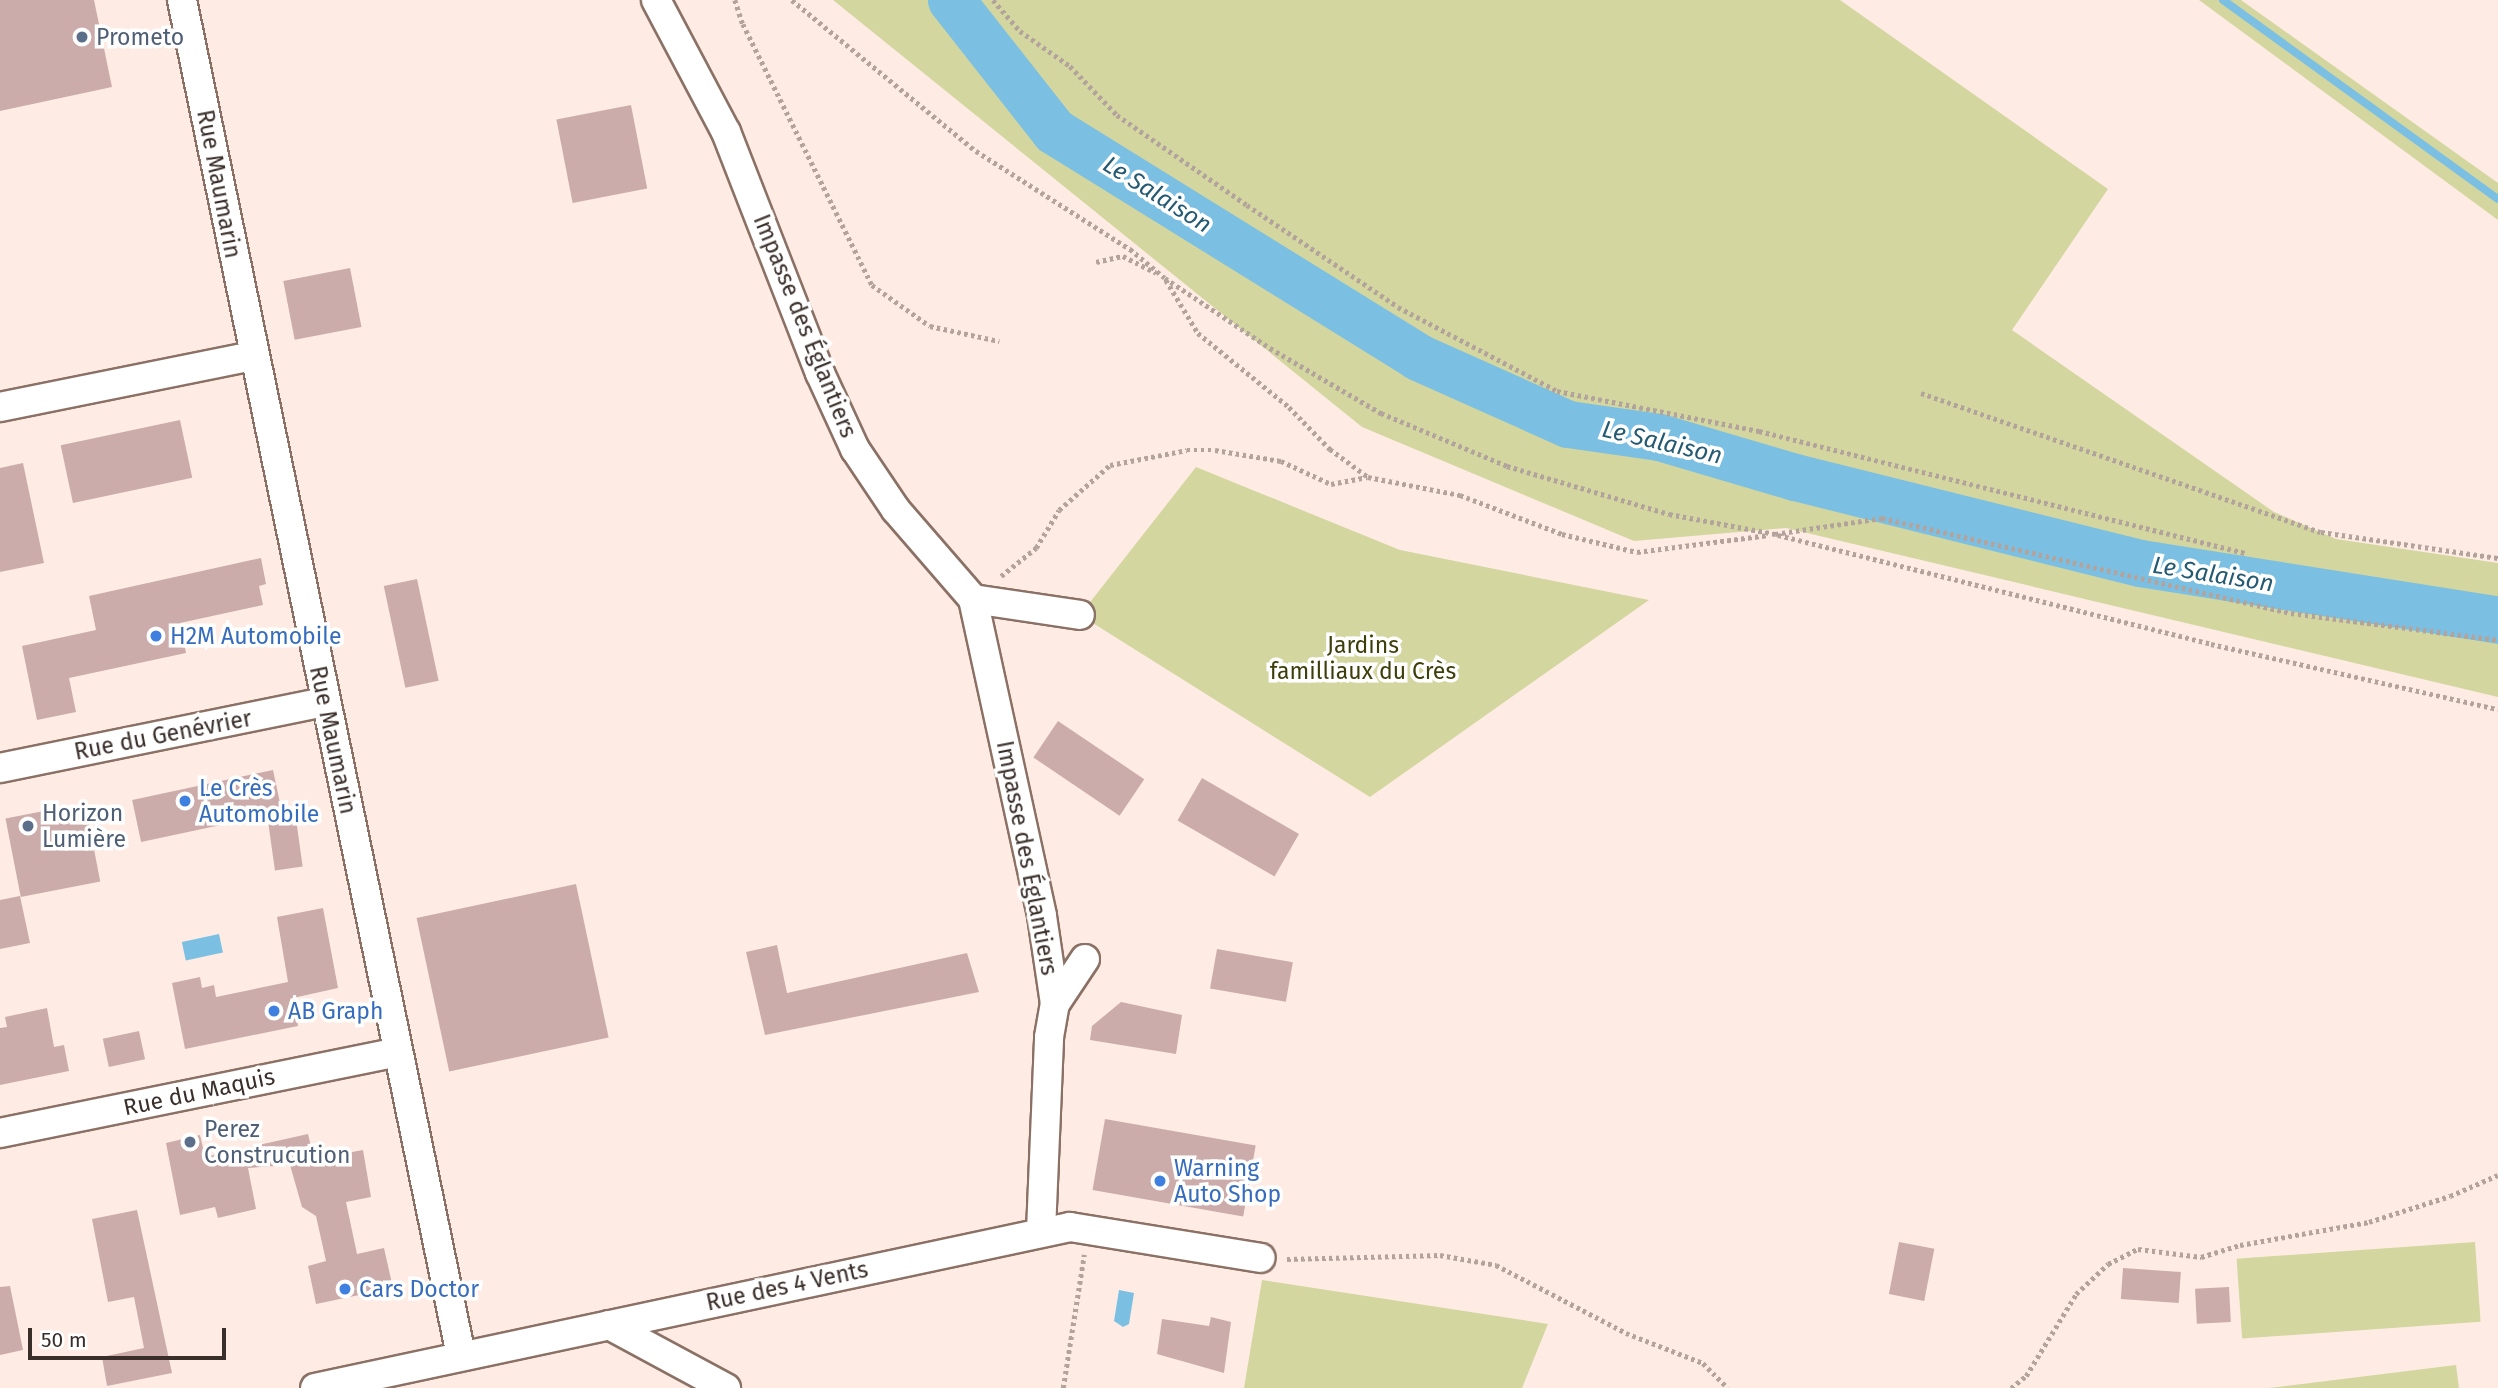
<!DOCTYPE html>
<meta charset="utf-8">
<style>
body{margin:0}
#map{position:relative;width:2498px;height:1388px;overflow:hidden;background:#feece4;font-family:"Fira Sans",sans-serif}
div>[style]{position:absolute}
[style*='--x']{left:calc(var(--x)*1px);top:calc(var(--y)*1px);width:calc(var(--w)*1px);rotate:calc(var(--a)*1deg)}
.green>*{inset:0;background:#d3d69f;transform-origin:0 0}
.water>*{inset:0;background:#7bbfe3;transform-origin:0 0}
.stream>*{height:8px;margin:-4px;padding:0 4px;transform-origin:4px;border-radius:4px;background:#7bbfe3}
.river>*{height:47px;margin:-23.5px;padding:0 23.5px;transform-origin:23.5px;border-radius:23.5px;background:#7bbfe3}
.building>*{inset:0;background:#ccacaa;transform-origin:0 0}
.path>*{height:4.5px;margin-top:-2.25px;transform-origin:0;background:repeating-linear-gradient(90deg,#b2a39c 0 3.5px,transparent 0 7px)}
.roads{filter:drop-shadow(2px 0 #8b7165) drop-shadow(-2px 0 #8b7165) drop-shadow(0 2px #8b7165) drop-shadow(0 -2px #8b7165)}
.minor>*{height:28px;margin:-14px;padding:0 14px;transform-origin:14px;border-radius:14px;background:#fff}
.dots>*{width:19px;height:19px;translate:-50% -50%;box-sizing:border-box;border:4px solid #fff;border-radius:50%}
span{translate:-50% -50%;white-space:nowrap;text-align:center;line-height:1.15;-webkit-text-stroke:7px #fff;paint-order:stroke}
.service-label{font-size:23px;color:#4e5e75}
.left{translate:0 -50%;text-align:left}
.street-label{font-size:23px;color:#392e29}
.shop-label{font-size:23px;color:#366cbe}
.park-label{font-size:23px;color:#3d3e0a}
.water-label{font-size:24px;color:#255a73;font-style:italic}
.scale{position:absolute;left:28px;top:1328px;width:198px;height:32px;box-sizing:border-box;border:4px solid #392e29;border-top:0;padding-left:9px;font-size:21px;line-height:24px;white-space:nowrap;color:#392e29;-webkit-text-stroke:5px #fff;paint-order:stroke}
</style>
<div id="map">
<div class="green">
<div style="clip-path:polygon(833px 0,1840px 0,2108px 189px,2012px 330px,2274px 512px,2336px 539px,2498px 563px,2498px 697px,1786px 528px,1634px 541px,1362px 427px)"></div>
<div style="clip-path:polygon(2199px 0,2241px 0,2498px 183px,2498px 220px)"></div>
<div style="clip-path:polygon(1196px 467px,1400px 550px,1649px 600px,1370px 797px,1080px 615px)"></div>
<div style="left:2475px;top:1242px;width:80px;height:239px;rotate:86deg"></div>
<div style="clip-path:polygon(1262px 1280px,1548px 1324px,1522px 1388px,1244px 1388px)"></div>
<div style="clip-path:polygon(2456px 1365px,2459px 1388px,2269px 1388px)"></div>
</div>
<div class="water">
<div style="left:219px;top:934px;width:19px;height:38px;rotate:78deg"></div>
<div style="clip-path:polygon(1119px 1290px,1134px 1293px,1129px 1324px,1123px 1327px,1114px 1321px)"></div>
</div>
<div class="stream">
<div style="--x:2223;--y:0;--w:339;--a:35.9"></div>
</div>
<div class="river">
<div style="--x:951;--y:0;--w:167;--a:51.8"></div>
<div style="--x:1054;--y:131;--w:428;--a:31.8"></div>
<div style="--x:1418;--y:357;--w:164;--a:24.1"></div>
<div style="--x:1568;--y:424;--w:92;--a:8.1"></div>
<div style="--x:1659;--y:437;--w:142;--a:16.4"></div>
<div style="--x:1795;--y:477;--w:356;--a:14"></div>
<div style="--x:2140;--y:563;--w:363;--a:9"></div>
</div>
<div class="building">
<div style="clip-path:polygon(0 0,94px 0,112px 87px,0 111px)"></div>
<div style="left:631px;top:105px;width:85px;height:76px;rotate:79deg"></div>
<div style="left:350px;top:268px;width:60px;height:68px;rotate:79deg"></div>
<div style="left:180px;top:420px;width:59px;height:122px;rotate:78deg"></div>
<div style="clip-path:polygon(23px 463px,44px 563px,0 572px,0 468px)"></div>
<div style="clip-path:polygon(261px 558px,266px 584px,259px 586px,263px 605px,180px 623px,186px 653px,69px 678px,76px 712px,37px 720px,22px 646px,96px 630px,89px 596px)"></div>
<div style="left:417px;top:579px;width:104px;height:34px;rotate:78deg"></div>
<div style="left:1058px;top:721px;width:104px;height:44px;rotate:34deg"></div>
<div style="left:273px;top:770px;width:43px;height:144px;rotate:78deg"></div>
<div style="left:1202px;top:778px;width:112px;height:49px;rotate:30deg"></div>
<div style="left:85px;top:803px;width:80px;height:81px;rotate:79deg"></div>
<div style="left:296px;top:819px;width:48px;height:28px;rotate:82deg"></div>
<div style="left:576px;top:884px;width:157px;height:163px;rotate:78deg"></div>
<div style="clip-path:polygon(20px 896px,30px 943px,0 949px,0 900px)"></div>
<div style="clip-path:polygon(323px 908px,338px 988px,293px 998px,298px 1026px,185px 1049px,172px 983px,200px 977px,202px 988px,214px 985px,216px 997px,288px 982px,277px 917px)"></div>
<div style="clip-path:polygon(777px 945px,787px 993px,967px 953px,979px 992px,765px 1035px,746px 952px)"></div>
<div style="left:1217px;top:949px;width:77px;height:40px;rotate:10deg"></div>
<div style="clip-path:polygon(1121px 1002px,1182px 1015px,1176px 1054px,1090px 1040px,1092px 1026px)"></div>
<div style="clip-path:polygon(47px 1008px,54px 1047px,64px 1045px,69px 1071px,0 1085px,0 1028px,7px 1027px,5px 1017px)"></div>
<div style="left:139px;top:1031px;width:29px;height:37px;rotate:78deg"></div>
<div style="left:1105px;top:1119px;width:153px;height:72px;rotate:10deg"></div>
<div style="clip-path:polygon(308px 1134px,314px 1159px,363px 1150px,371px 1197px,346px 1202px,357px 1254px,384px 1248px,393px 1288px,316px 1304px,308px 1266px,326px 1261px,316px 1216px,302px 1207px,290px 1165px,248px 1168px,256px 1209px,218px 1218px,215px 1207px,180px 1215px,166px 1143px,200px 1135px,205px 1157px)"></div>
<div style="clip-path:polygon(137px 1210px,172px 1373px,107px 1386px,102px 1357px,144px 1348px,134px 1297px,108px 1302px,92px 1219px)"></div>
<div style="left:1899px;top:1242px;width:36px;height:53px;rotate:11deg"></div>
<div style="left:2123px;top:1268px;width:58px;height:31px;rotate:4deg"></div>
<div style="clip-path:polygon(10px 1286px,23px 1350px,0 1355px,0 1287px)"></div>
<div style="left:2229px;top:1287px;width:35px;height:34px;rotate:87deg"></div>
<div style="clip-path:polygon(1211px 1317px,1231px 1322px,1224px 1373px,1157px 1354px,1162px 1319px,1209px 1326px)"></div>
</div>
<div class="path">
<div style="--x:735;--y:0;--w:25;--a:72"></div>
<div style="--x:743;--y:24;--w:291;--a:63.7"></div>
<div style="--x:872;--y:285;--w:71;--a:35.3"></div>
<div style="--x:930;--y:326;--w:71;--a:12.3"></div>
<div style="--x:792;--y:0;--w:238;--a:39.4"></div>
<div style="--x:976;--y:151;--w:183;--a:32.5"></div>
<div style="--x:1130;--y:249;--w:45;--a:39.6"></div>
<div style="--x:1165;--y:278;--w:126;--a:33.7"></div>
<div style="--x:1270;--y:348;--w:129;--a:30.4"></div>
<div style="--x:1381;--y:413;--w:137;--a:22.8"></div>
<div style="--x:1507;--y:466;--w:169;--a:16.5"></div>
<div style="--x:1669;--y:514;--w:108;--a:10.7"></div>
<div style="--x:1775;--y:534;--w:108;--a:-8.5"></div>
<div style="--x:1882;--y:518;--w:420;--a:13.1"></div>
<div style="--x:2291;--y:613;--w:209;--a:7.4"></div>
<div style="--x:993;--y:0;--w:41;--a:48.9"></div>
<div style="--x:1020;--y:31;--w:61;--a:35"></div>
<div style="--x:1070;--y:66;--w:68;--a:46.2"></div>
<div style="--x:1117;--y:115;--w:158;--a:34.7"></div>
<div style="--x:1247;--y:205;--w:182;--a:34"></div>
<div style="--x:1398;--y:307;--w:180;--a:27.8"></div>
<div style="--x:1557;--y:391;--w:206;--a:11.2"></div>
<div style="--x:1759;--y:431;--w:501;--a:14.09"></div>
<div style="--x:1096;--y:262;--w:28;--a:-13"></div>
<div style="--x:1123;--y:256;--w:37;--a:27"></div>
<div style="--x:1166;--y:280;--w:62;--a:58.9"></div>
<div style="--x:1198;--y:333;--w:117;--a:39.1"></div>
<div style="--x:1289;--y:407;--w:59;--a:45.7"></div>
<div style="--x:1330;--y:449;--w:47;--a:36.4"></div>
<div style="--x:1368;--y:477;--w:94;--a:11.1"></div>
<div style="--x:1460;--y:495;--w:109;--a:20.9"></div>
<div style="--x:1562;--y:534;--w:77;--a:13.5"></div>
<div style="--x:1637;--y:552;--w:133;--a:-7.3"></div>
<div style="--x:1921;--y:393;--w:423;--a:19.2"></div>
<div style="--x:2321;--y:532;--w:179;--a:8.4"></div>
<div style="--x:1778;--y:535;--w:447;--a:14.1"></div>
<div style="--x:2211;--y:644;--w:294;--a:12.8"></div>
<div style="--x:1001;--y:576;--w:45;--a:-38.7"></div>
<div style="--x:1036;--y:548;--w:44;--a:-58.8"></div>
<div style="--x:1059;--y:510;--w:68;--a:-41.4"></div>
<div style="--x:1110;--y:465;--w:78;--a:-11"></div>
<div style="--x:1187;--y:450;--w:28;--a:0"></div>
<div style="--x:1215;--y:450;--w:67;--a:9.5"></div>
<div style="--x:1281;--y:461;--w:55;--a:24.7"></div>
<div style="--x:1331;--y:484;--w:37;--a:-11"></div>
<div style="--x:1287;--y:1259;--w:153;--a:-1.5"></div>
<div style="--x:1440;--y:1255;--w:57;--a:10.1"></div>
<div style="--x:1496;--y:1265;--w:147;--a:27.6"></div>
<div style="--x:1626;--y:1333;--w:83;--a:21.3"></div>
<div style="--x:1703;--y:1363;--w:35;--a:45"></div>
<div style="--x:1063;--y:1388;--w:135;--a:-81"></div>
<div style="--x:2011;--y:1388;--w:19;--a:-39"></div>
<div style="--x:2026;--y:1376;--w:96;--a:-58.6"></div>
<div style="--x:2076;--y:1294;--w:44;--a:-43.2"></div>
<div style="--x:2108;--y:1264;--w:34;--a:-27"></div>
<div style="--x:2138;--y:1249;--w:64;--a:7.2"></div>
<div style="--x:2201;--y:1257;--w:41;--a:-17.1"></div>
<div style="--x:2240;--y:1245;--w:131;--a:-10.1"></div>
<div style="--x:2369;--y:1222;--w:85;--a:-17.8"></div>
<div style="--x:2450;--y:1196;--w:52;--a:-23.6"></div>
</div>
<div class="roads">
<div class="minor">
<div style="--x:182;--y:0;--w:1384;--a:78.37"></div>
<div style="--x:656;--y:0;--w:149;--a:62.1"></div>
<div style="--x:726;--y:132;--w:259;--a:68.7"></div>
<div style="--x:820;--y:373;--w:84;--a:65.3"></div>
<div style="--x:855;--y:449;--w:73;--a:56.1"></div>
<div style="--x:896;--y:510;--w:118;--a:49.1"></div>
<div style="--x:973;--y:599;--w:324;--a:77.7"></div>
<div style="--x:1042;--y:916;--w:89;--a:81.6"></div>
<div style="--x:0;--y:407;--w:259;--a:-11.4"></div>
<div style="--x:973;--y:599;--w:108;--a:8.5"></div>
<div style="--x:0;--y:768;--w:332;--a:-11.5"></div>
<div style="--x:0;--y:1133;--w:405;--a:-11.5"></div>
<div style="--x:1041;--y:1231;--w:194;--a:-87.6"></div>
<div style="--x:1049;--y:1037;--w:34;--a:-80"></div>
<div style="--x:1055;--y:1004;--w:54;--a:-56.3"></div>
<div style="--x:609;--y:1325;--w:133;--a:28.3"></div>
<div style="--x:315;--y:1388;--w:772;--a:-12.04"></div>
<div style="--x:1070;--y:1227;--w:193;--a:9.2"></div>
</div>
</div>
<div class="dots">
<div style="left:82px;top:37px;background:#5c6f8a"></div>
<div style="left:156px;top:636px;background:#3f7fe0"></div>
<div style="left:185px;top:801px;background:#3f7fe0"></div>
<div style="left:28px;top:826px;background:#5c6f8a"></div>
<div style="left:274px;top:1011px;background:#3f7fe0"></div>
<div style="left:190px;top:1142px;background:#5c6f8a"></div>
<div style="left:1160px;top:1181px;background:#3f7fe0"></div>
<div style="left:345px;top:1289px;background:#3f7fe0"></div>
</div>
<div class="service-label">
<span class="left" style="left:96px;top:37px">Prometo</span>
<span class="left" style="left:42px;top:826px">Horizon<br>Lumière</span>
<span class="left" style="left:204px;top:1142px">Perez<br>Construcution</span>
</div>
<div class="street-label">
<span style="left:219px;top:184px;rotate:79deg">Rue Maumarin</span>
<span style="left:805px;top:326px;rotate:68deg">Impasse des Églantiers</span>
<span style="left:163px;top:735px;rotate:-11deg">Rue du Genévrier</span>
<span style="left:333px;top:740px;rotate:78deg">Rue Maumarin</span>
<span style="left:1027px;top:858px;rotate:79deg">Impasse des Églantiers</span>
<span style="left:199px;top:1092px;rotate:-12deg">Rue du Maquis</span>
<span style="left:787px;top:1286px;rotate:-12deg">Rue des 4 Vents</span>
</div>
<div class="shop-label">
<span class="left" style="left:170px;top:636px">H2M Automobile</span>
<span class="left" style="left:199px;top:801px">Le Crès<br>Automobile</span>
<span class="left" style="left:288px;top:1011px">AB Graph</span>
<span class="left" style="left:1174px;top:1181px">Warning<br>Auto Shop</span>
<span class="left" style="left:359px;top:1289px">Cars Doctor</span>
</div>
<div class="park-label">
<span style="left:1363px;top:658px">Jardins<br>familliaux du Crès</span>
</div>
<div class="water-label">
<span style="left:1157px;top:195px;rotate:32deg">Le Salaison</span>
<span style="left:1662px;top:443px;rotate:13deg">Le Salaison</span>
<span style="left:2213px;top:575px;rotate:9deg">Le Salaison</span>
</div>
<div class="scale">50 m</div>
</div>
